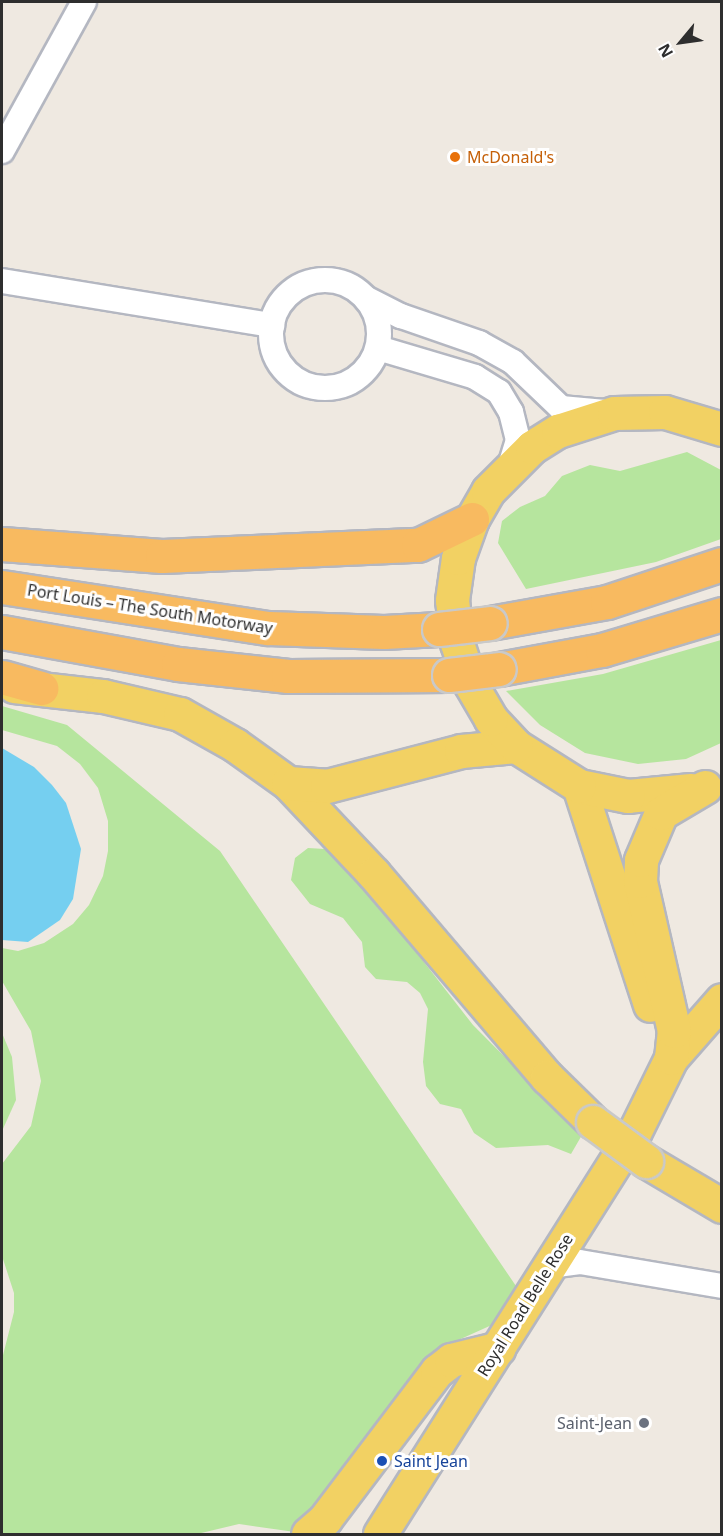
<!DOCTYPE html>
<meta charset="utf-8">
<style>
body{margin:0}
#map{position:relative;width:723px;height:1536px;overflow:hidden;background:#efe9e1;font-family:"Noto Sans",sans-serif}
div>[style]{position:absolute}
[style*='--x']{left:calc(var(--x)*1px);top:calc(var(--y)*1px);width:calc(var(--w)*1px);rotate:calc(var(--a)*1deg)}
.green>*{inset:0;background:#b6e59e}
.water>*{inset:0;background:#75cff0}
.roads{filter:drop-shadow(2px 0 #b4b7c1) drop-shadow(-2px 0 #b4b7c1) drop-shadow(0 2px #b4b7c1) drop-shadow(0 -2px #b4b7c1)}
.minor>*{height:24px;margin:-12px;padding:0 12px;transform-origin:12px;border-radius:12px;background:#fff}
.minor>.ring{margin:-12px;padding:0;box-sizing:content-box;background:none;border:24px solid #fff;border-radius:50%}
.primary>*{height:33px;margin:-16.5px;padding:0 16.5px;transform-origin:16.5px;border-radius:16.5px;background:#f2d163}
.trunk>*{height:33px;margin:-16.5px;padding:0 16.5px;transform-origin:16.5px;border-radius:16.5px;background:#f8ba60}
.bridges{filter:drop-shadow(2px 0 #c9c9c9) drop-shadow(-2px 0 #c9c9c9) drop-shadow(0 2px #c9c9c9) drop-shadow(0 -2px #c9c9c9)}
.primary-bridge>*{height:33px;margin:-16.5px;padding:0 16.5px;transform-origin:16.5px;border-radius:16.5px;background:#f2d163}
.trunk-bridge>*{height:33px;margin:-16.5px;padding:0 16.5px;transform-origin:16.5px;border-radius:16.5px;background:#f8ba60}
.dots>*{width:16px;height:16px;translate:-50% -50%;box-sizing:border-box;border:3px solid #fff;border-radius:50%}
span{translate:-50% -50%;white-space:nowrap;text-align:center;line-height:1.15;-webkit-text-stroke:6px #fff;paint-order:stroke}
.food-label{font-size:16px;color:#c56008}
.left{translate:0 -50%;text-align:left}
.street-label{font-size:16px;color:#2e2e2e}
.worship-label{font-size:16px;color:#5b616d}
.right{translate:-100% -50%;text-align:right}
.transit-label{font-size:16px;color:#164399}
.frame{position:absolute;inset:0;border:3px solid #2e2e2e;pointer-events:none}
.north{position:absolute;left:651px;top:12px;width:60px;height:60px;-webkit-text-stroke:4px #fff;paint-order:stroke;rotate:241deg;font-size:16px;font-weight:700;line-height:24px;text-align:center;color:#2e2e2e}
.north::after{content:'';display:block;margin:auto;width:21px;height:27px;background:#2e2e2e;clip-path:polygon(50% 0,100% 100%,50% 72%,0 100%)}
</style>
<div id="map">
<div class="green">
<div style="clip-path:polygon(687px 452px,721px 470px,721px 539px,656px 562px,526px 589px,498px 543px,502px 521px,520px 507px,545px 496px,562px 476px,590px 465px,620px 471px)"></div>
<div style="clip-path:polygon(721px 640px,721px 743px,686px 759px,638px 764px,585px 753px,540px 725px,506px 691px,603px 674px)"></div>
<div style="clip-path:polygon(2px 706px,67px 725px,220px 851px,516px 1286px,494px 1324px,454px 1342px,295px 1532px,239px 1524px,197px 1534px,2px 1534px,2px 1359px,14px 1312px,14px 1293px,2px 1256px,2px 1164px,31px 1126px,41px 1081px,31px 1031px,2px 981px,2px 948px,18px 951px,44px 943px,73px 924px,89px 905px,103px 876px,108px 851px,108px 821px,98px 788px,80px 764px,57px 746px,2px 730px)"></div>
<div style="clip-path:polygon(308px 848px,325px 849px,342px 857px,473px 1025px,582px 1135px,571px 1154px,548px 1145px,496px 1148px,474px 1133px,461px 1109px,440px 1104px,426px 1086px,423px 1062px,428px 1009px,420px 993px,407px 982px,376px 979px,365px 967px,362px 942px,343px 918px,310px 904px,291px 880px,295px 858px)"></div>
<div style="clip-path:polygon(2px 1033px,12px 1057px,16px 1100px,2px 1131px)"></div>
</div>
<div class="water">
<div style="clip-path:polygon(2px 748px,34px 767px,52px 785px,66px 803px,81px 849px,73px 899px,60px 920px,28px 942px,2px 940px)"></div>
</div>
<div class="roads">
<div class="minor">
<div style="--x:2;--y:151;--w:170;--a:-61.2"></div>
<div class="ring" style="left:271px;top:280px;width:84px;height:84px"></div>
<div style="--x:2;--y:281;--w:274;--a:9.3"></div>
<div style="--x:367;--y:299;--w:38;--a:27"></div>
<div style="--x:401;--y:316;--w:83;--a:19.1"></div>
<div style="--x:479;--y:343;--w:39;--a:29"></div>
<div style="--x:513;--y:362;--w:66;--a:43.8"></div>
<div style="--x:561;--y:408;--w:44;--a:5.2"></div>
<div style="--x:378;--y:348;--w:101;--a:16.6"></div>
<div style="--x:475;--y:377;--w:28;--a:32"></div>
<div style="--x:499;--y:392;--w:23;--a:59"></div>
<div style="--x:511;--y:412;--w:29;--a:76"></div>
<div style="--x:518;--y:440;--w:27;--a:107"></div>
<div style="--x:544;--y:1274;--w:16;--a:-35"></div>
<div style="--x:557;--y:1265;--w:23;--a:-7"></div>
<div style="--x:580;--y:1262;--w:144;--a:9.6"></div>
</div>
<div class="primary">
<div style="--x:14;--y:686;--w:90;--a:6.4"></div>
<div style="--x:103;--y:696;--w:79;--a:13.2"></div>
<div style="--x:180;--y:714;--w:63;--a:29.4"></div>
<div style="--x:235;--y:745;--w:65;--a:35.6"></div>
<div style="--x:288;--y:783;--w:125;--a:46.6"></div>
<div style="--x:374;--y:874;--w:267;--a:49.6"></div>
<div style="--x:547;--y:1077;--w:64;--a:44.4"></div>
<div style="--x:288;--y:783;--w:39;--a:4"></div>
<div style="--x:327;--y:786;--w:138;--a:-14.6"></div>
<div style="--x:461;--y:751;--w:55;--a:-5.2"></div>
<div style="--x:579;--y:786;--w:230;--a:72"></div>
<div style="--x:691;--y:790;--w:63;--a:174.6"></div>
<div style="--x:628;--y:796;--w:50;--a:-168.5"></div>
<div style="--x:579;--y:786;--w:75;--a:-147.6"></div>
<div style="--x:516;--y:746;--w:37;--a:-133"></div>
<div style="--x:491;--y:719;--w:42;--a:-120.3"></div>
<div style="--x:470;--y:683;--w:42;--a:-108"></div>
<div style="--x:457;--y:643;--w:43;--a:-96.6"></div>
<div style="--x:452;--y:600;--w:42;--a:-81.9"></div>
<div style="--x:458;--y:558;--w:41;--a:-70.3"></div>
<div style="--x:472;--y:519;--w:32;--a:-60"></div>
<div style="--x:488;--y:491;--w:62;--a:-45"></div>
<div style="--x:532;--y:447;--w:31;--a:-32"></div>
<div style="--x:558;--y:431;--w:59;--a:-17.8"></div>
<div style="--x:614;--y:413;--w:51;--a:-1.1"></div>
<div style="--x:665;--y:412;--w:59;--a:16.6"></div>
<div style="--x:671;--y:1058;--w:77;--a:-48.7"></div>
<div style="--x:646;--y:1161;--w:88;--a:30.6"></div>
<div style="--x:308;--y:1534;--w:23;--a:-41"></div>
<div style="--x:325;--y:1519;--w:186;--a:-52.9"></div>
<div style="--x:437;--y:1371;--w:18;--a:-38"></div>
<div style="--x:451;--y:1360;--w:49;--a:-14"></div>
<div style="--x:380;--y:1534;--w:477;--a:-57.7"></div>
<div style="--x:635;--y:1131;--w:81;--a:-63.7"></div>
<div style="--x:671;--y:1058;--w:27;--a:-84"></div>
<div style="--x:674;--y:1031;--w:154;--a:-102.8"></div>
<div style="--x:640;--y:881;--w:21;--a:-87"></div>
<div style="--x:641;--y:860;--w:51;--a:-66.9"></div>
<div style="--x:661;--y:813;--w:51;--a:-30.6"></div>
</div>
<div class="trunk">
<div style="--x:2;--y:544;--w:160;--a:4.3"></div>
<div style="--x:162;--y:556;--w:256;--a:-2.5"></div>
<div style="--x:418;--y:545;--w:60;--a:-25.7"></div>
<div style="--x:2;--y:587;--w:269;--a:8.8"></div>
<div style="--x:268;--y:628;--w:116;--a:2"></div>
<div style="--x:384;--y:632;--w:55;--a:-3.1"></div>
<div style="--x:490;--y:623;--w:119;--a:-10.2"></div>
<div style="--x:607;--y:602;--w:121;--a:-18.3"></div>
<div style="--x:2;--y:632;--w:179;--a:10.3"></div>
<div style="--x:178;--y:664;--w:111;--a:6.2"></div>
<div style="--x:288;--y:676;--w:161;--a:-0.4"></div>
<div style="--x:499;--y:669;--w:105;--a:-10.5"></div>
<div style="--x:602;--y:650;--w:125;--a:-16.7"></div>
<div style="--x:2;--y:677;--w:41;--a:15.8"></div>
</div>
</div>
<div class="bridges">
<div class="primary-bridge">
<div style="--x:593;--y:1122;--w:66;--a:36.3"></div>
</div>
<div class="trunk-bridge">
<div style="--x:439;--y:629;--w:51;--a:-6.7"></div>
<div style="--x:449;--y:675;--w:50;--a:-6.8"></div>
</div>
</div>
<div class="dots">
<div style="left:455px;top:157px;background:#e8710a"></div>
<div style="left:644px;top:1423px;background:#6b7280"></div>
<div style="left:382px;top:1461px;background:#1a4fb4"></div>
</div>
<div class="food-label">
<span class="left" style="left:467px;top:157px">McDonald's</span>
</div>
<div class="street-label">
<span style="left:150px;top:609px;rotate:9deg">Port Louis – The South Motorway</span>
<span style="left:525px;top:1305px;rotate:-58deg">Royal Road Belle Rose</span>
</div>
<div class="worship-label">
<span class="right" style="left:632px;top:1423px">Saint-Jean</span>
</div>
<div class="transit-label">
<span class="left" style="left:394px;top:1461px">Saint Jean</span>
</div>
<div class="frame"></div>
<div class="north">N</div>
</div>
